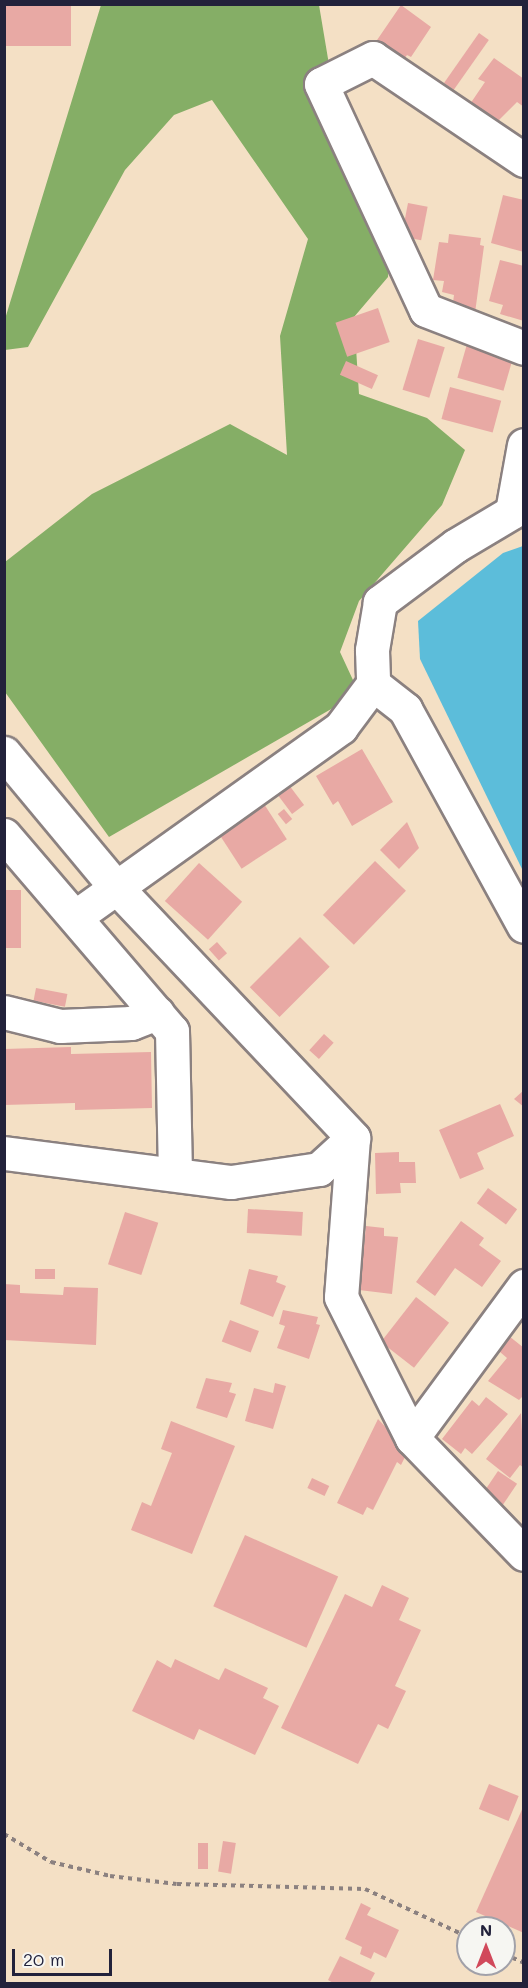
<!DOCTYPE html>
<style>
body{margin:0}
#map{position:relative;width:528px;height:1988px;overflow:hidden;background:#f4e0c5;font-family:Mali,sans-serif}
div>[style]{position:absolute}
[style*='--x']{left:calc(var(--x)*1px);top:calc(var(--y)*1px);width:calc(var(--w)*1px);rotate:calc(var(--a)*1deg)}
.forest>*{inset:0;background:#85ae66}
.water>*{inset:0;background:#5cbdda}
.building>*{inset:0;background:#e8a9a4;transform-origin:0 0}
.path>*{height:4px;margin-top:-2px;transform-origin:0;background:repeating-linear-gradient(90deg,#8b8180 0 4.5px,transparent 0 9px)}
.roads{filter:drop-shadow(2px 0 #8b8180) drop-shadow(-2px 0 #8b8180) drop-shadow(0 2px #8b8180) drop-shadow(0 -2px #8b8180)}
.minor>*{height:33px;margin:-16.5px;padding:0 16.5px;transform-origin:16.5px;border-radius:16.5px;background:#fff}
span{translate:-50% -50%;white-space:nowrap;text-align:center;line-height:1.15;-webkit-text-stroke:4.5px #f6f6f2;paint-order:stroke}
.frame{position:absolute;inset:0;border:6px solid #22223b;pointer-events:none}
.north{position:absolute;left:456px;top:1916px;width:60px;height:60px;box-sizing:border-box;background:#f6f6f2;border:2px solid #a1a1a9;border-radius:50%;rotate:0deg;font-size:16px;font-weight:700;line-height:24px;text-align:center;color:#22223b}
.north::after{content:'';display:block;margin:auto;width:21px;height:27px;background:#d1495b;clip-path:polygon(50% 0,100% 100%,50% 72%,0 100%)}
.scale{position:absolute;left:12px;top:1949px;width:100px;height:27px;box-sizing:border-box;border:3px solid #22223b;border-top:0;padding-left:8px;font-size:18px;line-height:21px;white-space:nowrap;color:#22223b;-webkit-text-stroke:4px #f6f6f2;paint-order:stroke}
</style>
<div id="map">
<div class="forest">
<div style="clip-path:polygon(101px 5px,319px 5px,346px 166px,393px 208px,388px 277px,354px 317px,359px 394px,427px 418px,465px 450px,442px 505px,359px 601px,340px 652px,359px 693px,109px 837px,5px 692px,5px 562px,92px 494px,230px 424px,287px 455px,280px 336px,308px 239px,212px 100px,174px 115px,125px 170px,28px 347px,5px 350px,5px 319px)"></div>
</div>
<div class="water">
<div style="clip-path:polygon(523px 546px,524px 546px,523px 871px,420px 659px,418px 621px,503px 553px)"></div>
</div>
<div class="building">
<div style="left:4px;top:4px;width:67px;height:42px"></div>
<div style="clip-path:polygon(401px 5px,431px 27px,411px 57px,407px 55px,401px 63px,375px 43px)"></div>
<div style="left:479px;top:33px;width:12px;height:61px;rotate:35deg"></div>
<div style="clip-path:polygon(494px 58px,524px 79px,524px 107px,517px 102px,493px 126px,468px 107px,485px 82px,478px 79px)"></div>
<div style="clip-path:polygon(503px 195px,524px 200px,524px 252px,491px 243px)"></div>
<div style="left:408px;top:203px;width:20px;height:34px;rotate:11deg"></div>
<div style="clip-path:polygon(449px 234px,481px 238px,480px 245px,484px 246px,475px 313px,452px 310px,454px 295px,442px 292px,444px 281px,433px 280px,439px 242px,448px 243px)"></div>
<div style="clip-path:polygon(500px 260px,524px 266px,524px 321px,500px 314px,503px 305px,489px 301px)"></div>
<div style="left:378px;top:308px;width:36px;height:45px;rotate:71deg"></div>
<div style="left:418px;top:339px;width:28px;height:53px;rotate:17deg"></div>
<div style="left:467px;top:344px;width:48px;height:35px;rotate:16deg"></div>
<div style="left:346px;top:361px;width:35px;height:15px;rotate:24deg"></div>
<div style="left:450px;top:387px;width:53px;height:33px;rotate:15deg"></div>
<div style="clip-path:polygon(362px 749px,393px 802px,352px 826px,338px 801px,333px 805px,316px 776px)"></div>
<div style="left:286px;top:781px;width:30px;height:15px;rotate:53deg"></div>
<div style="left:264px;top:804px;width:42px;height:54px;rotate:57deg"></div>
<div style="left:284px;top:809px;width:13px;height:8px;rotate:51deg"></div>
<div style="clip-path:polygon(407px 822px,419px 848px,399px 869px,380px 850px)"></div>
<div style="left:375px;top:861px;width:43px;height:75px;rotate:44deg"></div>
<div style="left:199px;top:863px;width:58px;height:51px;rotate:42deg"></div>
<div style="left:4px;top:890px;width:17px;height:58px"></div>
<div style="left:300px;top:937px;width:42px;height:71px;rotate:45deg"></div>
<div style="left:217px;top:942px;width:15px;height:11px;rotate:48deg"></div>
<div style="left:36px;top:988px;width:32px;height:13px;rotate:11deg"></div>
<div style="left:324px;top:1034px;width:13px;height:22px;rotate:42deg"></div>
<div style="clip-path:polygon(71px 1047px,71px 1054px,151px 1052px,152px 1108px,75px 1110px,75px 1103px,4px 1105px,4px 1049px)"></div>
<div style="clip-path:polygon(524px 1090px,524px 1107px,514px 1099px)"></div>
<div style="clip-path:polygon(500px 1104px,514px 1136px,477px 1153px,484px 1169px,460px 1179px,439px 1130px)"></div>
<div style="clip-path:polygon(399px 1152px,399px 1162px,415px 1162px,416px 1183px,400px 1183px,401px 1193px,376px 1194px,375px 1153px)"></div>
<div style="left:488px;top:1188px;width:36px;height:19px;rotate:36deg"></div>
<div style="left:248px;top:1209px;width:55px;height:24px;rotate:3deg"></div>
<div style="left:125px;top:1212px;width:35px;height:55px;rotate:18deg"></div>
<div style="clip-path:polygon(461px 1221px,484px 1238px,479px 1245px,501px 1261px,482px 1287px,455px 1268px,435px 1296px,416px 1282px)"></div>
<div style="clip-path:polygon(366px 1226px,384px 1228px,384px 1236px,398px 1237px,392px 1294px,359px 1290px)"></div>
<div style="left:35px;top:1269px;width:20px;height:10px"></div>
<div style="clip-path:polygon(249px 1269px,278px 1276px,276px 1282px,286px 1286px,273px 1317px,240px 1304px)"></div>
<div style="clip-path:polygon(4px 1284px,20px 1285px,20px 1293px,63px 1295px,64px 1287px,98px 1288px,96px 1345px,4px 1340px)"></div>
<div style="left:416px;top:1297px;width:42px;height:57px;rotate:38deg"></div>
<div style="clip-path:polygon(283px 1310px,318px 1317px,316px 1324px,320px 1325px,309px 1359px,277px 1348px,285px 1326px,279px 1324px)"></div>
<div style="left:230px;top:1320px;width:31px;height:23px;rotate:21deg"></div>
<div style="clip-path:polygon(504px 1332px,524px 1348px,524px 1395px,519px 1400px,488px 1381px,507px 1358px,493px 1346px)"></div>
<div style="clip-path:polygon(206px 1378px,232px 1383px,229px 1392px,236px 1394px,227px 1418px,196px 1408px)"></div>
<div style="clip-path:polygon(275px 1383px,286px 1386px,273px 1429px,245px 1421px,254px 1388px,273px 1393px)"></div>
<div style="clip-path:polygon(486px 1397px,508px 1414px,472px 1454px,465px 1448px,461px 1454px,442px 1439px,472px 1400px,479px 1406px)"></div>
<div style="clip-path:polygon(521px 1413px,524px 1468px,520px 1465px,510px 1478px,486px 1459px)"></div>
<div style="clip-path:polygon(378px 1419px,408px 1451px,401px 1465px,397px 1462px,373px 1510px,367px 1507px,363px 1515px,337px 1503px)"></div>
<div style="clip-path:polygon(171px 1421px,235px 1446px,192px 1554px,131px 1530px,142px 1502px,151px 1506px,172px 1453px,161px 1449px)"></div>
<div style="left:498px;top:1471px;width:23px;height:28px;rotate:34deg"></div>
<div style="left:312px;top:1478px;width:19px;height:11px;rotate:25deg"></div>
<div style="left:245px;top:1535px;width:102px;height:78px;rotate:24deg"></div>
<div style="clip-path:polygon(382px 1585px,409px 1598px,399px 1620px,421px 1630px,395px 1686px,406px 1691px,388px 1729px,378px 1724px,358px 1764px,281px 1728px,345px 1594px,372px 1607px)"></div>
<div style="clip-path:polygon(175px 1659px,219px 1680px,225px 1668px,268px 1688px,263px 1698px,279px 1706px,255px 1755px,199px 1729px,194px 1740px,132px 1711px,157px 1660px,171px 1668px)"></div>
<div style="left:489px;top:1784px;width:32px;height:27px;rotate:22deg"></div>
<div style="clip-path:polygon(524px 1805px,524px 1933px,476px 1912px)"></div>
<div style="left:223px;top:1841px;width:13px;height:31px;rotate:9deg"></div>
<div style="left:198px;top:1843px;width:10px;height:26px"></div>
<div style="clip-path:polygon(361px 1903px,371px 1908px,367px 1915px,399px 1930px,386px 1958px,374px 1952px,371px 1959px,360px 1954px,362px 1947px,345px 1939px)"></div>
<div style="clip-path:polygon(340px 1956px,375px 1973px,369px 1984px,335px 1984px,328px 1980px)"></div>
</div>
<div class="path">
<div style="--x:4;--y:1834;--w:55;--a:30.8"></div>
<div style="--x:51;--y:1862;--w:61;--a:13.3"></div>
<div style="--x:110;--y:1876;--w:67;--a:6.8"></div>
<div style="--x:177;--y:1884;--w:188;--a:1.5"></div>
<div style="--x:365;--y:1889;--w:114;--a:25"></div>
<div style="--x:504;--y:1954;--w:22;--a:24"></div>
</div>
<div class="roads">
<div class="minor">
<div style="--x:524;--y:160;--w:182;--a:-146"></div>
<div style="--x:373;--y:58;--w:58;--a:153.4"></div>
<div style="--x:321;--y:84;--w:249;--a:65.1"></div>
<div style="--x:426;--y:310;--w:105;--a:21.2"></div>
<div style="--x:524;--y:445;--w:68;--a:100.2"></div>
<div style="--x:512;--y:512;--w:66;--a:149.2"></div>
<div style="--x:455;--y:546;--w:94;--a:143.3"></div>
<div style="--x:380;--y:602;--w:49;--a:99.5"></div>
<div style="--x:372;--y:650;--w:34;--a:88"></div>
<div style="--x:373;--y:684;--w:41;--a:38"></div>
<div style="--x:405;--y:709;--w:247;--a:61.3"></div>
<div style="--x:4;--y:753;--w:173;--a:50.2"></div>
<div style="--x:115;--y:886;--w:347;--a:46.6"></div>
<div style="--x:353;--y:1138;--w:159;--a:94.3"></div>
<div style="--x:341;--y:1297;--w:158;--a:63.3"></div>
<div style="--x:412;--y:1438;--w:161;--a:46"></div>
<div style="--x:4;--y:835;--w:258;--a:49.4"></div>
<div style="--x:172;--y:1031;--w:143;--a:88.8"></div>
<div style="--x:75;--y:917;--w:327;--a:-35.5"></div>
<div style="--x:341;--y:727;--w:54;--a:-53.3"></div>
<div style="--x:4;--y:1012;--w:58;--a:14"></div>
<div style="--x:60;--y:1026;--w:71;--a:-2.4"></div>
<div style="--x:131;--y:1023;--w:28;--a:-21"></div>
<div style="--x:4;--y:1153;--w:229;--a:7.3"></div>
<div style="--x:231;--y:1182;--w:89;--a:-8.4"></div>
<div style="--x:319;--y:1169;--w:46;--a:-42.4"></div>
<div style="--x:412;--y:1438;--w:189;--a:-53.6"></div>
</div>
</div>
<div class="frame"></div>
<div class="north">N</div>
<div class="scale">20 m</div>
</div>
